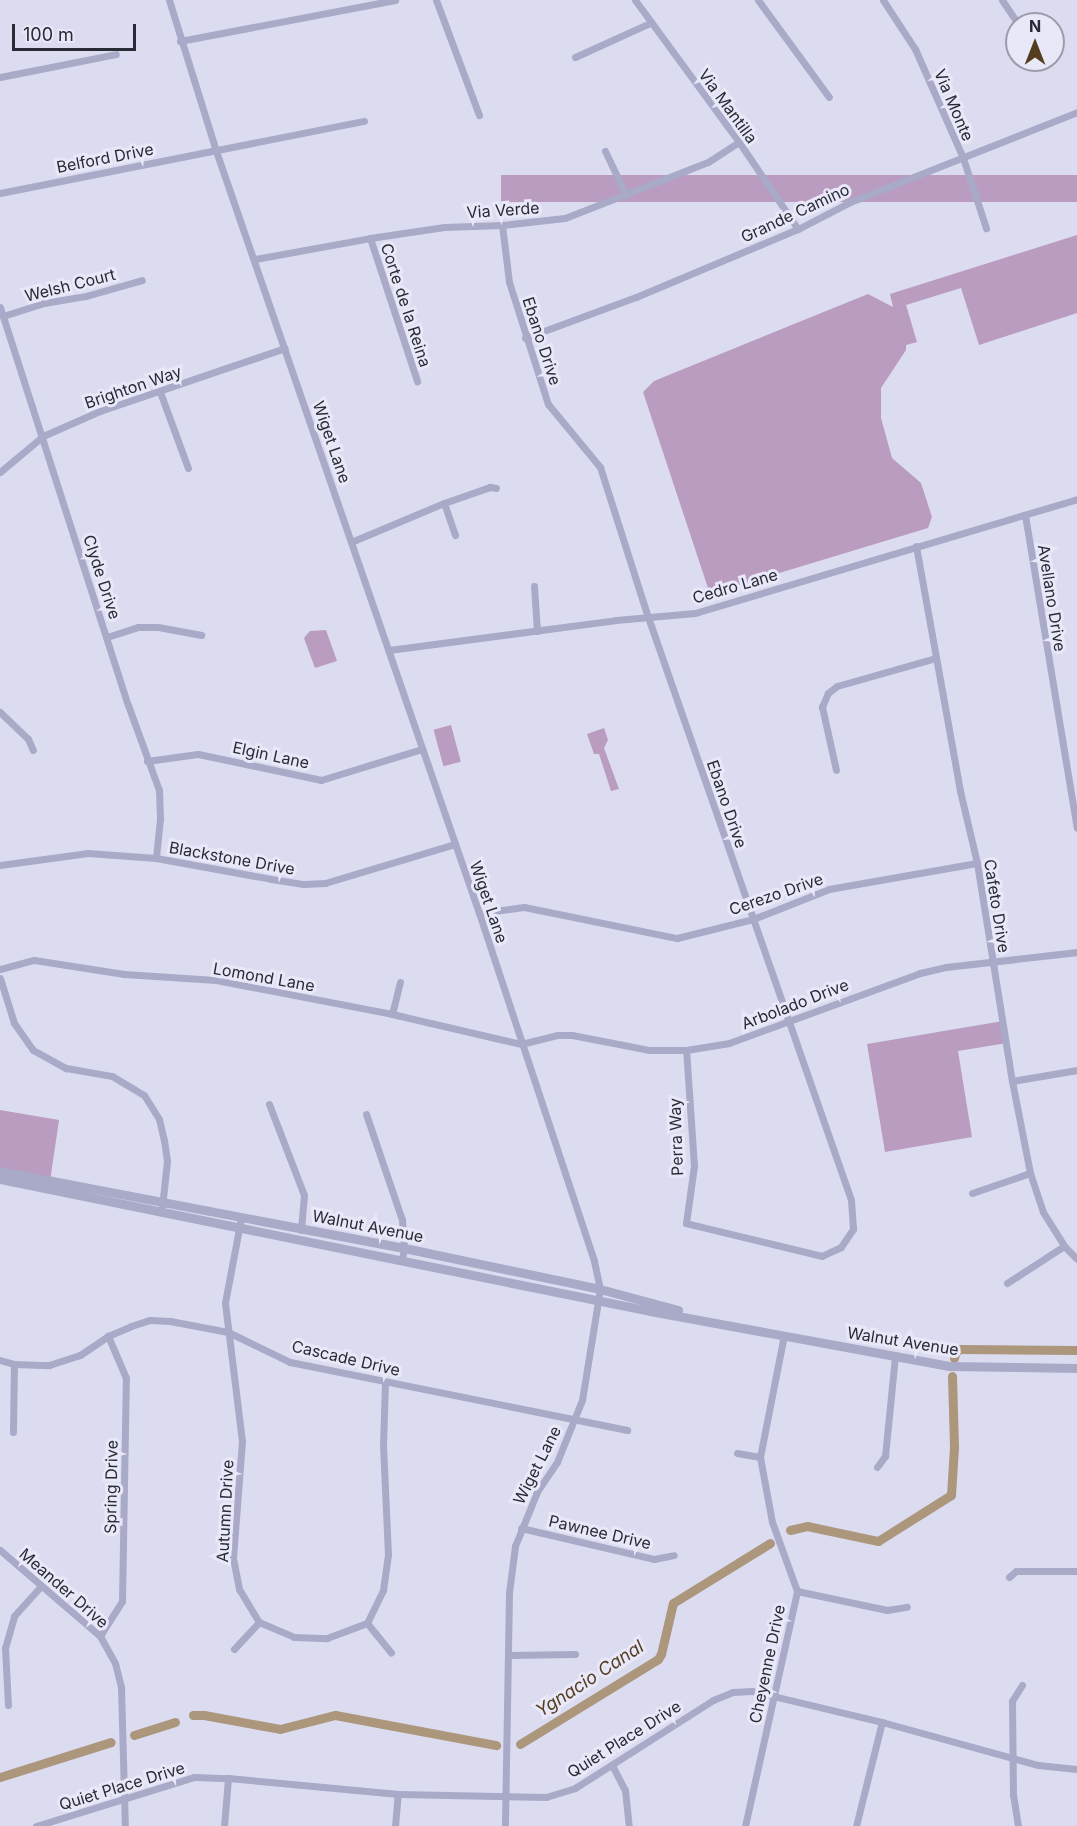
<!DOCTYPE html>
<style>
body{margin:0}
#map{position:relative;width:1077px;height:1826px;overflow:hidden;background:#dcdcf1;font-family:Inter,sans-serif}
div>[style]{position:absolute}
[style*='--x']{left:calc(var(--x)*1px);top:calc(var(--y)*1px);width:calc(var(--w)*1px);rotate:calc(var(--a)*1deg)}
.green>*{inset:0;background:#b99cbf;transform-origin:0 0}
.canal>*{height:9px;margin:-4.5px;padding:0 4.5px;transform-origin:4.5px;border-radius:4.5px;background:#ac967c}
.minor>*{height:7px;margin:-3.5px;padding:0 3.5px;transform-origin:3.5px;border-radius:3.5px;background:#a8aac8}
.tertiary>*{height:9px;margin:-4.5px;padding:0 4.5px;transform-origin:4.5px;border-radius:4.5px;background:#a8aac8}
span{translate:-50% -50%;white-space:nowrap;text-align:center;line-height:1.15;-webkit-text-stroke:6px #e8e8f9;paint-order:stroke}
.street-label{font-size:16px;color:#282b35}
.water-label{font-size:18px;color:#553d20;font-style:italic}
.north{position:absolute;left:1005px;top:12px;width:60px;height:60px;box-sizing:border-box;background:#e8e8f9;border:2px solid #9b9cab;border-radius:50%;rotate:0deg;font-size:16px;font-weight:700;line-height:24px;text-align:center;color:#282b35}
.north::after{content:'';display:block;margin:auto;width:21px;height:27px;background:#553d20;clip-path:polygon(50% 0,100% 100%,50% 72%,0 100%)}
.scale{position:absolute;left:12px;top:24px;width:124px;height:27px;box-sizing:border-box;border:3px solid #282b35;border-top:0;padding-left:8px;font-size:18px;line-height:21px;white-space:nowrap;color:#282b35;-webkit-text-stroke:4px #e8e8f9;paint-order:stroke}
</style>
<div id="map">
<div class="green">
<div style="left:1077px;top:175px;width:27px;height:576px;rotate:90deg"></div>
<div style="clip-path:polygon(1077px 235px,1077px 313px,979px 345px,961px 288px,906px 305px,917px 342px,906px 345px,906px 350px,881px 388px,881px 418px,892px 458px,921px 483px,932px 517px,928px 528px,710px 594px,643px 392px,654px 381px,868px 294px,893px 307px,890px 294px)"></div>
<div style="clip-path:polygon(326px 630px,337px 661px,315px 668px,304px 638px,310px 631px)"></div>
<div style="left:451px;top:725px;width:38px;height:18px;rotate:75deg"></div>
<div style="clip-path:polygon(604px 728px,608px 740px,604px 748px,619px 789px,611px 791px,599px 754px,594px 754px,587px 734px)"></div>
<div style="clip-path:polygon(1003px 1021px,1007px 1043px,958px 1051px,972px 1137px,885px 1152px,867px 1044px)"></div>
<div style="clip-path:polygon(0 1110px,59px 1120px,50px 1181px,0 1171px)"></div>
</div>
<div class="canal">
<div style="--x:954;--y:1358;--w:7;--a:-74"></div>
<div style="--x:956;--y:1351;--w:5;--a:-22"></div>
<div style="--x:961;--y:1349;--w:116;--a:0.5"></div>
<div style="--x:790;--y:1530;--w:17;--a:-13"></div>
<div style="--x:807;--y:1526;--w:73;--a:11.9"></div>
<div style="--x:878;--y:1541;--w:86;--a:-32.2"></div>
<div style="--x:951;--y:1495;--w:48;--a:-86.4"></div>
<div style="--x:954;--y:1447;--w:71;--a:-91.6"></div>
<div style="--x:193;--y:1715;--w:11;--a:0"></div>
<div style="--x:204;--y:1715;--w:77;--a:10.4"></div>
<div style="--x:280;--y:1729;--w:57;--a:-14.3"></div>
<div style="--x:335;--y:1715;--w:164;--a:10.6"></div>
<div style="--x:134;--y:1735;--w:43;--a:-17.6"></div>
<div style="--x:520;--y:1744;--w:162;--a:-31.6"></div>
<div style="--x:658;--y:1659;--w:6;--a:-59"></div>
<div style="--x:661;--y:1654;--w:52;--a:-76.8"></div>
<div style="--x:673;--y:1603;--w:114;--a:-31.7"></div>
<div style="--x:0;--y:1777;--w:116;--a:-17.5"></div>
</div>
<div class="minor">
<div style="--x:169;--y:0;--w:158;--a:72.7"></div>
<div style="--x:216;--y:151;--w:806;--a:70.96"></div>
<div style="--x:479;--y:913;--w:367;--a:71.7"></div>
<div style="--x:594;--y:1261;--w:29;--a:78"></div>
<div style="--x:600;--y:1289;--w:112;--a:99.2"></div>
<div style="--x:582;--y:1400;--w:67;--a:112"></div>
<div style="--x:557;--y:1462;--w:36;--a:124"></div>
<div style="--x:537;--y:1492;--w:58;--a:112.2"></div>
<div style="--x:515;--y:1546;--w:47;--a:97.3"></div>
<div style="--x:509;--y:1593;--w:233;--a:91"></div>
<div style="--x:436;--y:0;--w:123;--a:69.5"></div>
<div style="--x:635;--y:0;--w:176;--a:53.8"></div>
<div style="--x:739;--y:142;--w:105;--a:55.9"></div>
<div style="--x:758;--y:0;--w:120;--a:53.8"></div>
<div style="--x:883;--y:0;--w:59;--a:56.9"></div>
<div style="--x:915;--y:49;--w:119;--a:66.2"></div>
<div style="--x:963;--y:158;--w:74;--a:71.8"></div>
<div style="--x:1002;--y:0;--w:25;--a:56"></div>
<div style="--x:180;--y:41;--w:219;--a:-10.8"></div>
<div style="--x:575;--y:57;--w:82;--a:-24.4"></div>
<div style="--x:0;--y:77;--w:118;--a:-11.2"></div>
<div style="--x:605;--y:151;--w:49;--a:64.5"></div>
<div style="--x:0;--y:193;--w:371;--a:-11.2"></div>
<div style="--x:502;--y:225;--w:57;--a:83"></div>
<div style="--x:509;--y:282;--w:128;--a:72.3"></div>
<div style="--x:548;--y:404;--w:82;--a:50.5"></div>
<div style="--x:600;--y:467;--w:157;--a:72.3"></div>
<div style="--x:648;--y:617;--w:617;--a:70.8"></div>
<div style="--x:851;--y:1200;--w:29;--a:86"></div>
<div style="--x:853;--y:1229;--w:22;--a:124"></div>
<div style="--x:841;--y:1247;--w:21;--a:155"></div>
<div style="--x:822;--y:1256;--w:140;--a:-166.4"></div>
<div style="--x:686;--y:1223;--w:58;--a:-82"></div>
<div style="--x:694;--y:1166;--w:116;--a:-93.9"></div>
<div style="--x:370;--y:238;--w:151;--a:71.8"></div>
<div style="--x:255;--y:259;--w:117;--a:-10.3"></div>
<div style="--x:370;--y:238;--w:75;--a:-8.5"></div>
<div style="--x:444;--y:227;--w:58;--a:-2"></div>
<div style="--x:502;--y:225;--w:63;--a:-6.3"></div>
<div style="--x:565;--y:218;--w:154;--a:-21.4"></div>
<div style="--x:708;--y:162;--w:37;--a:-33"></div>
<div style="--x:0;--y:307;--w:418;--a:72.2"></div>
<div style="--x:128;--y:705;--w:90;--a:70"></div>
<div style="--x:159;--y:790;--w:29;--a:88"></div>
<div style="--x:160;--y:819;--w:39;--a:96"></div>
<div style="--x:3;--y:316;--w:43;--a:-17.6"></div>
<div style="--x:44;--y:303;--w:43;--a:-9.5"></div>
<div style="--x:86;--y:296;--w:58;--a:-15.9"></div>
<div style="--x:525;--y:338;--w:118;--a:-20.3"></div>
<div style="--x:636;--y:297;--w:176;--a:-22.8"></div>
<div style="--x:798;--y:229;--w:59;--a:-27.4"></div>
<div style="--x:850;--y:202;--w:244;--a:-21.6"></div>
<div style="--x:160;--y:392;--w:81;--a:69.8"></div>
<div style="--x:0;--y:472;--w:56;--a:-39.9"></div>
<div style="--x:43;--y:436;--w:62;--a:-23.7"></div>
<div style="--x:100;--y:411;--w:195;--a:-18.8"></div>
<div style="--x:444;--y:503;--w:34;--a:71"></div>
<div style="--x:1025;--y:515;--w:317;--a:80.6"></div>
<div style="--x:351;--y:542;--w:101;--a:-22.8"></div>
<div style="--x:444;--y:503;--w:49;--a:-19.2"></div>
<div style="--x:490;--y:487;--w:6;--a:9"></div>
<div style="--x:916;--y:546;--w:249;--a:79.8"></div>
<div style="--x:960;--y:791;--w:74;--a:76.7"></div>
<div style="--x:977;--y:863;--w:221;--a:80.9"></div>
<div style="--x:1012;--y:1081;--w:94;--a:78.9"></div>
<div style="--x:1030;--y:1173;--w:41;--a:71.6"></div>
<div style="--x:1043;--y:1212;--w:40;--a:58"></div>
<div style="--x:1064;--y:1246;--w:18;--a:45"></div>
<div style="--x:534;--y:586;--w:45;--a:86.2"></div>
<div style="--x:107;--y:637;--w:33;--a:-18"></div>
<div style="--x:138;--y:627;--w:20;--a:0"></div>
<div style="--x:158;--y:627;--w:44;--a:10.5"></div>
<div style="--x:389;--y:650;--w:229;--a:-7.5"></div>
<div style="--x:616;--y:620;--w:79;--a:-5.1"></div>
<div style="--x:695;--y:613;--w:399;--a:-16.6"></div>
<div style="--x:0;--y:712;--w:39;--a:44"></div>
<div style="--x:28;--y:739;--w:12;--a:66"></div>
<div style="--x:147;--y:761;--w:51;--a:-7.8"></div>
<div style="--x:198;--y:754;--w:126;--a:11.9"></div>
<div style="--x:321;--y:780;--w:106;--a:-17.1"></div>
<div style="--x:836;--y:770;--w:65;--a:-102.5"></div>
<div style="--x:822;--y:707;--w:15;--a:-67"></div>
<div style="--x:828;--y:693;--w:11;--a:-38"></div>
<div style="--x:837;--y:686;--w:103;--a:-15.8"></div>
<div style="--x:0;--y:865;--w:89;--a:-7.8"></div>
<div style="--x:88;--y:853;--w:68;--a:4.2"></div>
<div style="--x:156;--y:858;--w:117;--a:10.3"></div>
<div style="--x:271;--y:879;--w:33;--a:9"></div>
<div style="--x:304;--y:884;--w:21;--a:-3"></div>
<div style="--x:325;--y:883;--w:136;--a:-16.7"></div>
<div style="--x:479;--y:913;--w:45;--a:-7.6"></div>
<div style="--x:524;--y:907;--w:156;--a:11.5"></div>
<div style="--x:677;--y:938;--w:78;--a:-14"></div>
<div style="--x:753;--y:919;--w:82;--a:-21.5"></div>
<div style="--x:829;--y:889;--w:150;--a:-10"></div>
<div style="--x:0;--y:969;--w:35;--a:-15"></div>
<div style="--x:34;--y:960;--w:91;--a:8.8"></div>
<div style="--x:124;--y:974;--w:92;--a:3.7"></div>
<div style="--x:216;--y:980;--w:179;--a:10.9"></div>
<div style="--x:392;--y:1014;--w:132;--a:13.1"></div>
<div style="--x:521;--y:1044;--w:37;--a:-14"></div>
<div style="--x:557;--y:1035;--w:15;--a:0"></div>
<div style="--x:572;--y:1035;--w:78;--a:11"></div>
<div style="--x:649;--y:1050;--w:37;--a:0"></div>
<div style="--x:686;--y:1050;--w:44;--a:-9.2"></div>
<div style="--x:729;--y:1043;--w:203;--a:-20.1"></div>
<div style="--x:920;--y:973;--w:27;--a:-13"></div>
<div style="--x:946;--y:967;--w:132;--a:-6.5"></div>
<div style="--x:0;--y:978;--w:47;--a:72.7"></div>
<div style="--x:14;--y:1023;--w:33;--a:55"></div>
<div style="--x:33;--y:1050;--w:38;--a:29"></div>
<div style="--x:66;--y:1068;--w:47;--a:9.9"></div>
<div style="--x:112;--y:1076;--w:37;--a:31"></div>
<div style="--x:144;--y:1095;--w:28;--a:58"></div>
<div style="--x:159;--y:1119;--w:22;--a:77"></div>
<div style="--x:164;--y:1140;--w:21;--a:82"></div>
<div style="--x:167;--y:1161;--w:46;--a:96.2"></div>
<div style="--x:392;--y:1014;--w:33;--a:-76"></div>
<div style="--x:1012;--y:1081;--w:66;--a:-9.6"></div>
<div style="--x:269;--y:1104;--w:97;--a:69"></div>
<div style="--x:304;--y:1195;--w:35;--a:95"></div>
<div style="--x:366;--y:1114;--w:112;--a:71.2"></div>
<div style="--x:402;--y:1220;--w:28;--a:86"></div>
<div style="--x:404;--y:1248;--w:11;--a:100"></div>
<div style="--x:972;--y:1193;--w:61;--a:-19"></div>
<div style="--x:241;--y:1218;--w:86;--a:100.7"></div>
<div style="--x:225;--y:1303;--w:139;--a:83"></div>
<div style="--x:242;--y:1441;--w:117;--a:94.4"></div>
<div style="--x:233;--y:1558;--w:32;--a:79"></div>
<div style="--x:239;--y:1589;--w:39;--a:59"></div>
<div style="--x:259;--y:1622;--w:38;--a:23"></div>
<div style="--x:294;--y:1637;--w:33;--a:2"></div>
<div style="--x:327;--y:1638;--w:43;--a:-20.6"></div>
<div style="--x:367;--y:1623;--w:37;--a:-64"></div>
<div style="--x:383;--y:1590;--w:35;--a:-82"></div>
<div style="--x:388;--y:1555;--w:109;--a:-92.6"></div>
<div style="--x:383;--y:1446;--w:64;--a:-88.2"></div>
<div style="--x:1007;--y:1283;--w:68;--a:-33"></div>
<div style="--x:0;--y:1360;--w:15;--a:16"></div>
<div style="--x:14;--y:1364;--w:35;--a:2"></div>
<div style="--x:49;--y:1365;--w:33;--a:-18"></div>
<div style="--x:80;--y:1355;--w:34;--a:-34"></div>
<div style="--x:108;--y:1336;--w:25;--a:-23"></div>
<div style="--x:131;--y:1326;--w:20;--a:-18"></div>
<div style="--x:150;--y:1320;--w:20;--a:3"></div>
<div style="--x:170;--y:1321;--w:59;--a:10.7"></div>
<div style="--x:228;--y:1332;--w:69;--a:25.8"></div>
<div style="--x:290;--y:1362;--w:344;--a:11.4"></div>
<div style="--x:13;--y:1432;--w:68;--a:-89.2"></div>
<div style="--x:737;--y:1453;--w:23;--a:10"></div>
<div style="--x:877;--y:1467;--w:14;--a:-54"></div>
<div style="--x:885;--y:1456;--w:100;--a:-84.3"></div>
<div style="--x:521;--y:1528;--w:137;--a:13.1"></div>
<div style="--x:654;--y:1559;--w:20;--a:-11"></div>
<div style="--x:0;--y:1550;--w:132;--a:40.7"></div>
<div style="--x:100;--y:1636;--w:31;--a:61"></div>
<div style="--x:115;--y:1663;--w:25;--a:76"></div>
<div style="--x:121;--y:1687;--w:139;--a:88.4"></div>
<div style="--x:1009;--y:1577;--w:9;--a:-41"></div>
<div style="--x:1016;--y:1571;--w:61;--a:0"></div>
<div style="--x:797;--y:1591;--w:92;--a:11.9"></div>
<div style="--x:887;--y:1610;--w:20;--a:-9"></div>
<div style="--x:367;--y:1623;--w:38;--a:51"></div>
<div style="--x:100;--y:1636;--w:41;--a:-57.8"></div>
<div style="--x:122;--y:1601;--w:223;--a:-89"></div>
<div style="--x:126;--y:1378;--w:46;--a:-113.2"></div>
<div style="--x:234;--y:1649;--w:37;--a:-47"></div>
<div style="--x:509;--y:1655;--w:66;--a:-0.9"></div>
<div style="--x:8;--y:1705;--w:57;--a:-93"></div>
<div style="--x:5;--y:1648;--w:33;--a:-74"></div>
<div style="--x:14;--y:1616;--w:40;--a:-48"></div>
<div style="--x:612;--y:1765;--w:28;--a:63"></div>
<div style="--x:625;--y:1790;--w:36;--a:84"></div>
<div style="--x:36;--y:1826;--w:165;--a:-17.2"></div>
<div style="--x:194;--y:1777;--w:34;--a:2"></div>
<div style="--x:228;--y:1778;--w:171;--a:5.4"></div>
<div style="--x:398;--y:1794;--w:148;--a:1.2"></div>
<div style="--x:546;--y:1797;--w:30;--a:-17"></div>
<div style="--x:575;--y:1788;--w:164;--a:-32.5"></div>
<div style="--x:713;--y:1700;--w:22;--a:-22"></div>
<div style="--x:733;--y:1692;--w:19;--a:-3"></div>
<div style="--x:752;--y:1691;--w:134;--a:13.4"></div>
<div style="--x:882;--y:1722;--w:162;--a:15.4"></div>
<div style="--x:1038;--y:1765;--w:39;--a:6"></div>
<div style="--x:224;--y:1826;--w:48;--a:-85.2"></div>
<div style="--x:395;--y:1826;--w:32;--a:-85"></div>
<div style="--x:745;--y:1826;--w:241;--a:-77.5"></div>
<div style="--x:797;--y:1591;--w:73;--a:-109.9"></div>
<div style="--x:772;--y:1522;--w:66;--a:-100.5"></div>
<div style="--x:760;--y:1457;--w:124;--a:-78.9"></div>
<div style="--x:856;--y:1826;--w:107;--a:-76"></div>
<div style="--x:1018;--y:1826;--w:31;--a:-99"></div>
<div style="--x:1013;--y:1795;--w:94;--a:-90.6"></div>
<div style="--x:1012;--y:1701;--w:19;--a:-58"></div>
</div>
<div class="tertiary">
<div style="--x:0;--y:1171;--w:411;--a:10.8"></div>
<div style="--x:404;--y:1248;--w:200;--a:11.8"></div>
<div style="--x:600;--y:1289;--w:81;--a:15.1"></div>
<div style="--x:0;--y:1179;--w:663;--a:11.48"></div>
<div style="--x:650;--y:1311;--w:249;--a:10.4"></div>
<div style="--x:895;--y:1356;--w:55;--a:10.5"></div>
<div style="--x:949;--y:1366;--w:128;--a:0.9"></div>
</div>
<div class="street-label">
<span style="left:954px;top:105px;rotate:67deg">Via Monte</span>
<span style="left:728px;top:106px;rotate:54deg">Via Mantilla</span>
<span style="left:105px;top:158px;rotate:-11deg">Belford Drive</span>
<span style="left:503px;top:210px;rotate:-4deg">Via Verde</span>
<span style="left:795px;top:213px;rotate:-25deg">Grande Camino</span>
<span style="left:70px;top:285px;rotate:-14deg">Welsh Court</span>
<span style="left:406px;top:305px;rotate:72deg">Corte de la Reina</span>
<span style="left:542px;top:341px;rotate:72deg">Ebano Drive</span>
<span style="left:133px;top:387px;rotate:-19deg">Brighton Way</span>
<span style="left:332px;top:442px;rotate:71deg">Wiget Lane</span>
<span style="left:102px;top:577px;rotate:72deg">Clyde Drive</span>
<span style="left:735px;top:586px;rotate:-16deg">Cedro Lane</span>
<span style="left:1052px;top:598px;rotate:81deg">Avellano Drive</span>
<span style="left:271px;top:755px;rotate:12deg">Elgin Lane</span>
<span style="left:727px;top:804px;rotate:71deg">Ebano Drive</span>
<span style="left:232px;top:858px;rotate:10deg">Blackstone Drive</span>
<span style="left:776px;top:894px;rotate:-19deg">Cerezo Drive</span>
<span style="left:489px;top:902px;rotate:71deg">Wiget Lane</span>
<span style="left:997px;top:906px;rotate:81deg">Cafeto Drive</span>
<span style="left:264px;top:977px;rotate:10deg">Lomond Lane</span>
<span style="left:795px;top:1004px;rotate:-21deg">Arbolado Drive</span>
<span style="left:676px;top:1137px;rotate:-92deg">Perra Way</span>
<span style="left:368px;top:1226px;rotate:11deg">Walnut Avenue</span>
<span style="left:903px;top:1341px;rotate:9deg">Walnut Avenue</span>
<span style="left:346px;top:1358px;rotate:13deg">Cascade Drive</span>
<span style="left:537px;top:1465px;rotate:-63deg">Wiget Lane</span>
<span style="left:111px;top:1487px;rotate:-89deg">Spring Drive</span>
<span style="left:225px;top:1511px;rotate:-87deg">Autumn Drive</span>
<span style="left:600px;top:1532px;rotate:13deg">Pawnee Drive</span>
<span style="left:64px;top:1588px;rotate:41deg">Meander Drive</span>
<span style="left:767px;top:1664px;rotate:-78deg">Cheyenne Drive</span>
<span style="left:624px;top:1739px;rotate:-32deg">Quiet Place Drive</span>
<span style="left:122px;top:1786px;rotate:-17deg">Quiet Place Drive</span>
</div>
<div class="water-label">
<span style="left:590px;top:1679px;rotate:-33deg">Ygnacio Canal</span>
</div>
<div class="north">N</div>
<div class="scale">100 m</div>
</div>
